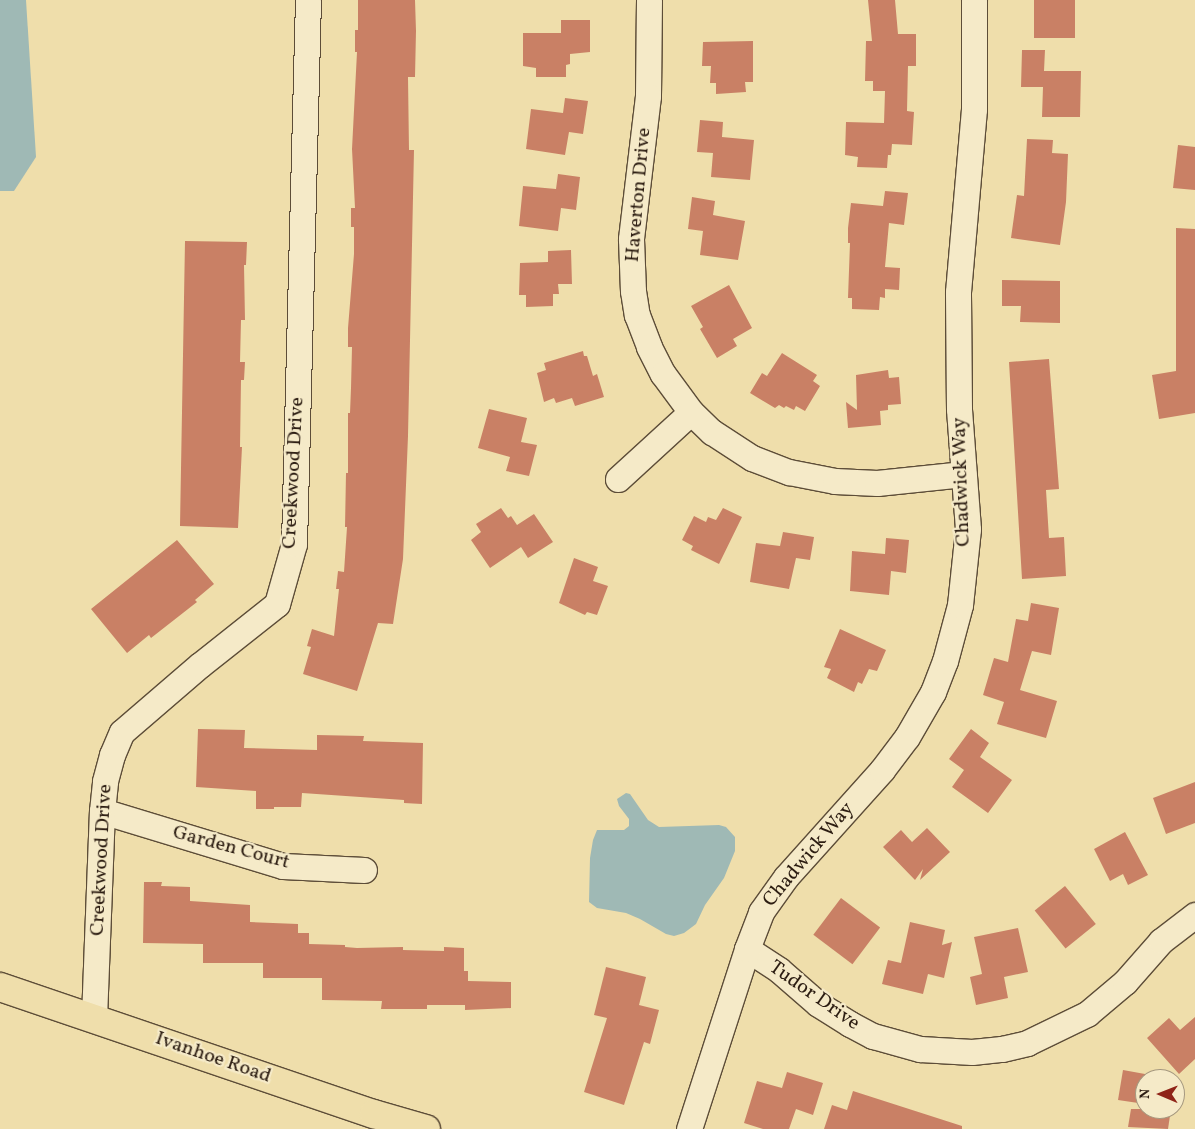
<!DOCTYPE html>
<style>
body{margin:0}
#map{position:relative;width:1195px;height:1129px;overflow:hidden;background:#efdeab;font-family:Vollkorn,serif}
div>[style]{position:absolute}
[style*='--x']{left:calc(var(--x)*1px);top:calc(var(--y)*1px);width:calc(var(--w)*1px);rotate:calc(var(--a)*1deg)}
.water>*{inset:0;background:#9fb9b5}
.building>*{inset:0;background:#c98065;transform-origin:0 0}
.roads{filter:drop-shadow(1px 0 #5d4d38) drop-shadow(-1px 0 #5d4d38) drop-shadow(0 1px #5d4d38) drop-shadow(0 -1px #5d4d38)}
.minor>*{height:25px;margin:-12.5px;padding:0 12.5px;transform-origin:12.5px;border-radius:12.5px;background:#f5eac8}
.major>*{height:28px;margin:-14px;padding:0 14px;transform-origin:14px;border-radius:14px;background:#efdeab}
span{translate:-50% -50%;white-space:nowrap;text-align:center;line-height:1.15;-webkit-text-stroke:4.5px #f5eac8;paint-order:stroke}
.street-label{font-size:20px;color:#2c1d12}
.north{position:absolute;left:1135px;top:1069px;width:50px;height:50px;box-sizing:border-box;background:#f5eac8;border:1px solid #a5987f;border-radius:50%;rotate:271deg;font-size:14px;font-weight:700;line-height:20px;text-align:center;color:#2c1d12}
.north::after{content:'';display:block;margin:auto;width:18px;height:22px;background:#8f2418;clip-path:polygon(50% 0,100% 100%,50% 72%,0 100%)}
</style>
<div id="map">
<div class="water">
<div style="clip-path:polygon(0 0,26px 0,36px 157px,14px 191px,0 191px)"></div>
<div style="clip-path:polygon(626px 793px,630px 794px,648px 820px,659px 827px,719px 825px,726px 827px,735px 837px,735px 851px,724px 878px,705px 905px,696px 924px,684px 933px,674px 936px,666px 934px,640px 919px,626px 913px,597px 908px,589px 902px,590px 858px,593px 840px,597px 830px,624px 830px,629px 826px,629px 819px,619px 806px,617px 799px)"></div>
</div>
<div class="building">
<div style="clip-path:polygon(358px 0,415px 0,416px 31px,415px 77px,408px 77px,409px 150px,414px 150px,408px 436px,403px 559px,393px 624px,378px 623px,357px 691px,303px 674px,311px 647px,307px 646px,312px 629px,334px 636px,339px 589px,336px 589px,338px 571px,344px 572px,347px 527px,345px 527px,346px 473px,348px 473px,348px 413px,350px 413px,351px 388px,352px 347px,348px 347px,348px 328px,354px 254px,354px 227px,351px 227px,351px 208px,355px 208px,352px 149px,357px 52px,355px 52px,355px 30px,358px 30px)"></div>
<div style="clip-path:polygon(868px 0,895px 0,898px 34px,916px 34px,916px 66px,908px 66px,907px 111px,914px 112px,912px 145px,892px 144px,891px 155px,888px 155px,887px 168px,857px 167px,858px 157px,845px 155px,846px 122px,884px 123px,885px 91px,873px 91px,873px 81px,865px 81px,866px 41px,872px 41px)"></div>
<div style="left:1034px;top:0;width:41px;height:38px"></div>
<div style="clip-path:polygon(561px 20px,590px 20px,590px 52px,570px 54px,570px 64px,566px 65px,566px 77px,536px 77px,536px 68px,523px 66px,523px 33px,561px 33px)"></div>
<div style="clip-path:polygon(753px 41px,753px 82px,745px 82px,746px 92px,716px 94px,716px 83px,710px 83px,711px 66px,702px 66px,703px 42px)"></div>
<div style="clip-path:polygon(1022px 50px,1045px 50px,1044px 71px,1081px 71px,1080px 117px,1042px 117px,1043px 87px,1021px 87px)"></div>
<div style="clip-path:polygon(565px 98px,588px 101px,583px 134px,569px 132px,565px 155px,526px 149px,531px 109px,563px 113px)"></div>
<div style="clip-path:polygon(700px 120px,723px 122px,722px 137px,754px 140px,750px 180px,711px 177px,713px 153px,697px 152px)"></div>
<div style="clip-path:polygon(1027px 139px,1053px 140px,1052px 153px,1068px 154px,1066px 202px,1060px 245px,1011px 238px,1017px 195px,1024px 196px)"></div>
<div style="clip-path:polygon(1178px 145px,1195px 147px,1195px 190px,1173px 188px)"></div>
<div style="clip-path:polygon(558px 174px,580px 177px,576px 210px,561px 208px,558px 231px,519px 226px,523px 186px,556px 189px)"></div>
<div style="clip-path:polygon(885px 191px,908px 193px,904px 225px,889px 223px,885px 267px,900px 268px,899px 290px,885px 289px,885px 298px,880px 297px,879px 310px,852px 309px,852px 298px,848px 298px,850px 243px,848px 243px,848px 228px,851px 203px,883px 206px)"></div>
<div style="clip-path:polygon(692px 197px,715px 201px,713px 215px,745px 221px,738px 260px,700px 255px,703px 231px,688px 229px)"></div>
<div style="clip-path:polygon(1176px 228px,1195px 229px,1195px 413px,1159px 419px,1152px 375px,1176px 371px)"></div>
<div style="clip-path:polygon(185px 241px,247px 242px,246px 265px,244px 265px,245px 320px,241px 320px,240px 362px,245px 362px,244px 380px,241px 380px,240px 447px,242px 447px,238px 528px,180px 526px)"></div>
<div style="clip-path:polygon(571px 250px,572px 284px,558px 284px,559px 294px,553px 294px,553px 306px,526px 307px,526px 295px,519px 295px,520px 263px,548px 262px,548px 251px)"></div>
<div style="clip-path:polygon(1002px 280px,1060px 281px,1060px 323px,1020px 322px,1021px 306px,1002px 306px)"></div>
<div style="clip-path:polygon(729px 285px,752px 328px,733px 339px,737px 346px,717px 358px,700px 329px,703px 327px,691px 306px)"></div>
<div style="clip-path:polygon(583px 351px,584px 356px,587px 356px,593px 376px,597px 374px,604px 397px,575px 406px,572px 398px,556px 403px,554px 398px,544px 402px,537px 373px,546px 370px,544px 363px)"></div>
<div style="clip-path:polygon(782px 353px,817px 375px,813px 381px,820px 386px,805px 411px,796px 406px,794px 410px,786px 406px,784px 408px,779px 405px,775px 408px,750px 393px,762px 373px,767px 376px)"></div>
<div style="clip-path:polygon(1049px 359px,1059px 489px,1046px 490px,1049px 538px,1064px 537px,1066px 576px,1022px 579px,1009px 362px)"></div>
<div style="clip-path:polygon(888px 370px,889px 378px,899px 377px,901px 404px,888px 405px,888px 410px,880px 411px,881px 425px,848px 428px,846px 402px,857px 410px,856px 375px)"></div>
<div style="clip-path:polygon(489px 409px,527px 418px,521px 442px,537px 445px,529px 476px,506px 471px,510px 457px,478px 448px)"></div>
<div style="clip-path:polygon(501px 508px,508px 518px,511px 516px,517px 525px,534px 514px,553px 542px,528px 558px,521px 547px,490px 568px,471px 540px,481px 532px,476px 524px)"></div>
<div style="clip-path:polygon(723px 508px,742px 517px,719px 564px,691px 550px,693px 546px,682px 540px,694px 516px,706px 522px,708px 517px,716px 520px)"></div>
<div style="clip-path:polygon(783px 532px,814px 537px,810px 560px,796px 558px,789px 589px,750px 582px,756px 543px,780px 546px)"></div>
<div style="clip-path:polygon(886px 538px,909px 540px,906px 573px,891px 571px,889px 595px,850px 591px,852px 551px,885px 554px)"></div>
<div style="clip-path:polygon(177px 540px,214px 584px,195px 600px,197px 602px,151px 638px,149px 635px,127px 653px,91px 609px)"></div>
<div style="clip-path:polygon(574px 558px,598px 567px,593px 581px,608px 586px,597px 615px,587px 612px,585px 615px,559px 603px)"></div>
<div style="clip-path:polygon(1031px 603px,1059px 608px,1051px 655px,1032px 651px,1020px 690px,1057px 701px,1046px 738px,997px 724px,1004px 702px,983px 695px,994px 658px,1008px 662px,1016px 619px,1028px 621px)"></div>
<div style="clip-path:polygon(840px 629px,886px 650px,877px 671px,869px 669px,862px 684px,858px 682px,854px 692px,827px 678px,831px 669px,824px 667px)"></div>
<div style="clip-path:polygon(198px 729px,245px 730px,244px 748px,317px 750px,317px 735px,364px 736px,363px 741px,423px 743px,422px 804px,404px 803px,404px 800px,302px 793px,301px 807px,274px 807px,274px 809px,256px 809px,256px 791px,196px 787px)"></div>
<div style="clip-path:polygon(971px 729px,989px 743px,980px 757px,1012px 780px,988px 813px,952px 787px,964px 770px,949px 759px)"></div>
<div style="clip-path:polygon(1195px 782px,1195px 823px,1166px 834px,1153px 798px)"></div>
<div style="clip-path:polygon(927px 828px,950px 852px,920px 880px,923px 869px,915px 880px,883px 847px,901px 830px,912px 842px)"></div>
<div style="clip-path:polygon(1125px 832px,1148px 875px,1128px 885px,1123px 874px,1110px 881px,1094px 849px)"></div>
<div style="clip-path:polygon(144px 882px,162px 882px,161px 886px,190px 887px,190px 901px,250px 905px,250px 922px,298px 924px,298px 933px,309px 933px,309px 944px,345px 945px,345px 947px,357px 948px,403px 947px,403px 950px,444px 951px,444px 947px,464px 948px,464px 971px,468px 971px,468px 981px,511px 982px,511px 1008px,465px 1010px,465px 1005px,427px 1005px,427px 1009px,381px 1009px,382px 1001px,322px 1000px,322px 978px,263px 978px,263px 963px,203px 963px,203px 944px,143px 943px)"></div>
<div style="left:1065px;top:886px;width:49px;height:39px;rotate:51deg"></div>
<div style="left:841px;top:898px;width:49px;height:46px;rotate:37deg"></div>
<div style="clip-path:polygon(910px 922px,945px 930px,942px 945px,952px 942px,944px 978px,928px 974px,923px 994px,882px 984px,888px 960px,901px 963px)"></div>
<div style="clip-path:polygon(1018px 928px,1028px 972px,1004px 977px,1008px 998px,976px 1005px,970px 977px,982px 974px,974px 937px)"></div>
<div style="clip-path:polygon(606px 967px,646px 977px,639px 1005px,659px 1010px,650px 1044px,644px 1042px,624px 1105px,584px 1092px,607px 1018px,594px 1015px)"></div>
<div style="clip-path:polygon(1195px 1017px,1195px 1059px,1179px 1074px,1147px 1038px,1169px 1018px,1180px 1030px)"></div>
<div style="clip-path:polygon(1123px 1070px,1145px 1074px,1145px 1104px,1118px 1100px)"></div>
<div style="clip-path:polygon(787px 1072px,823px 1083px,813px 1115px,796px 1109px,789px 1129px,763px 1129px,744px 1123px,757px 1081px,782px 1088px)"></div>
<div style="clip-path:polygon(853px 1091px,962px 1126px,962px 1129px,824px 1129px,832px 1105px,847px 1110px)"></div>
<div style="clip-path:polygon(1131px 1109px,1171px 1109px,1168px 1129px,1128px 1127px)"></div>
</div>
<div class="roads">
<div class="minor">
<div style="--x:649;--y:0;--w:96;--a:90.6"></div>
<div style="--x:648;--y:96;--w:144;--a:96.8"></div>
<div style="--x:631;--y:239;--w:52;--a:87.8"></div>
<div style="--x:633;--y:291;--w:24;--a:81"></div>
<div style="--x:637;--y:315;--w:34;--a:69"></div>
<div style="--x:649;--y:347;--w:30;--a:63"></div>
<div style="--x:663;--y:374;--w:47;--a:53.6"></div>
<div style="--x:691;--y:412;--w:29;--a:44"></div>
<div style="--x:712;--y:432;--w:48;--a:33"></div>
<div style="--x:752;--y:458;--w:40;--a:21"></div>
<div style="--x:789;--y:472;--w:47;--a:11.1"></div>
<div style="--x:835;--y:481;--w:42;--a:2.7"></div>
<div style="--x:877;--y:483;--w:87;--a:-5.9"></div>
<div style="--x:618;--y:479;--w:99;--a:-42.5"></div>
<div style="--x:102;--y:811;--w:189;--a:16.9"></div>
<div style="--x:283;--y:866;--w:81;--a:2.8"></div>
<div style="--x:747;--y:949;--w:38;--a:33"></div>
<div style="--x:779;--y:970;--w:52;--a:41.1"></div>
<div style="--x:818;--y:1004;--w:38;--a:32"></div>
<div style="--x:850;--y:1024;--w:26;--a:28"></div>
<div style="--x:873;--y:1036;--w:49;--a:15.5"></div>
<div style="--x:920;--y:1049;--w:52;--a:3.3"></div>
<div style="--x:972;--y:1052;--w:30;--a:-6"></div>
<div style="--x:1002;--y:1049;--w:26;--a:-13"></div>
<div style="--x:1027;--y:1043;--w:67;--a:-25.8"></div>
<div style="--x:1087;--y:1014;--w:50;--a:-40.1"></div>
<div style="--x:1125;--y:982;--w:55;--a:-48.7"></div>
<div style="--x:1161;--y:941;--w:43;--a:-37.4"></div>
<div style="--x:94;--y:1018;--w:207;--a:-87.8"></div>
<div style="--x:102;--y:811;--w:30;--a:-84"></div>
<div style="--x:105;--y:781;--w:27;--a:-75"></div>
<div style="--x:112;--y:755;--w:25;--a:-67"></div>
<div style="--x:122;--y:732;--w:103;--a:-40.7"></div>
<div style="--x:200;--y:665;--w:98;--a:-38.4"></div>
<div style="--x:277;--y:604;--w:62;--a:-74.2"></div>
<div style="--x:294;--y:544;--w:544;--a:-88.53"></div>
<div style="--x:689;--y:1129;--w:189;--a:-72.1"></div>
<div style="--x:747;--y:949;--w:40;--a:-69"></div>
<div style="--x:761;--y:912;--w:43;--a:-54.5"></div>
<div style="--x:786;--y:877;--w:144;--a:-48.1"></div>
<div style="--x:882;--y:770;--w:41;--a:-52.9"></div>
<div style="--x:907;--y:737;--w:52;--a:-60"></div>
<div style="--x:933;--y:692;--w:33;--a:-69"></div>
<div style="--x:945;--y:661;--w:58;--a:-75"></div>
<div style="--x:960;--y:605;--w:76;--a:-84"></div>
<div style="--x:968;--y:529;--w:120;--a:-94.3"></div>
<div style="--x:959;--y:409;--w:117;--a:-90.5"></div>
<div style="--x:958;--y:292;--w:184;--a:-85"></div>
<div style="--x:974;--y:109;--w:109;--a:-90"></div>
</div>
<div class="major">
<div style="--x:0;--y:987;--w:395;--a:18.8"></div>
<div style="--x:374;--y:1114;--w:54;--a:16.1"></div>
</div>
</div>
<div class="street-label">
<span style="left:639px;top:195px;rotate:-85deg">Haverton Drive</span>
<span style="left:294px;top:473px;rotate:-87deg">Creekwood Drive</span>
<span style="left:962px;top:482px;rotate:-92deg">Chadwick Way</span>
<span style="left:231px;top:848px;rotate:15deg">Garden Court</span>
<span style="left:809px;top:855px;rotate:-50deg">Chadwick Way</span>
<span style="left:102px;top:860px;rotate:-87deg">Creekwood Drive</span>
<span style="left:814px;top:996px;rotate:35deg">Tudor Drive</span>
<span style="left:213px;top:1058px;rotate:19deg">Ivanhoe Road</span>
</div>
<div class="north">N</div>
</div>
